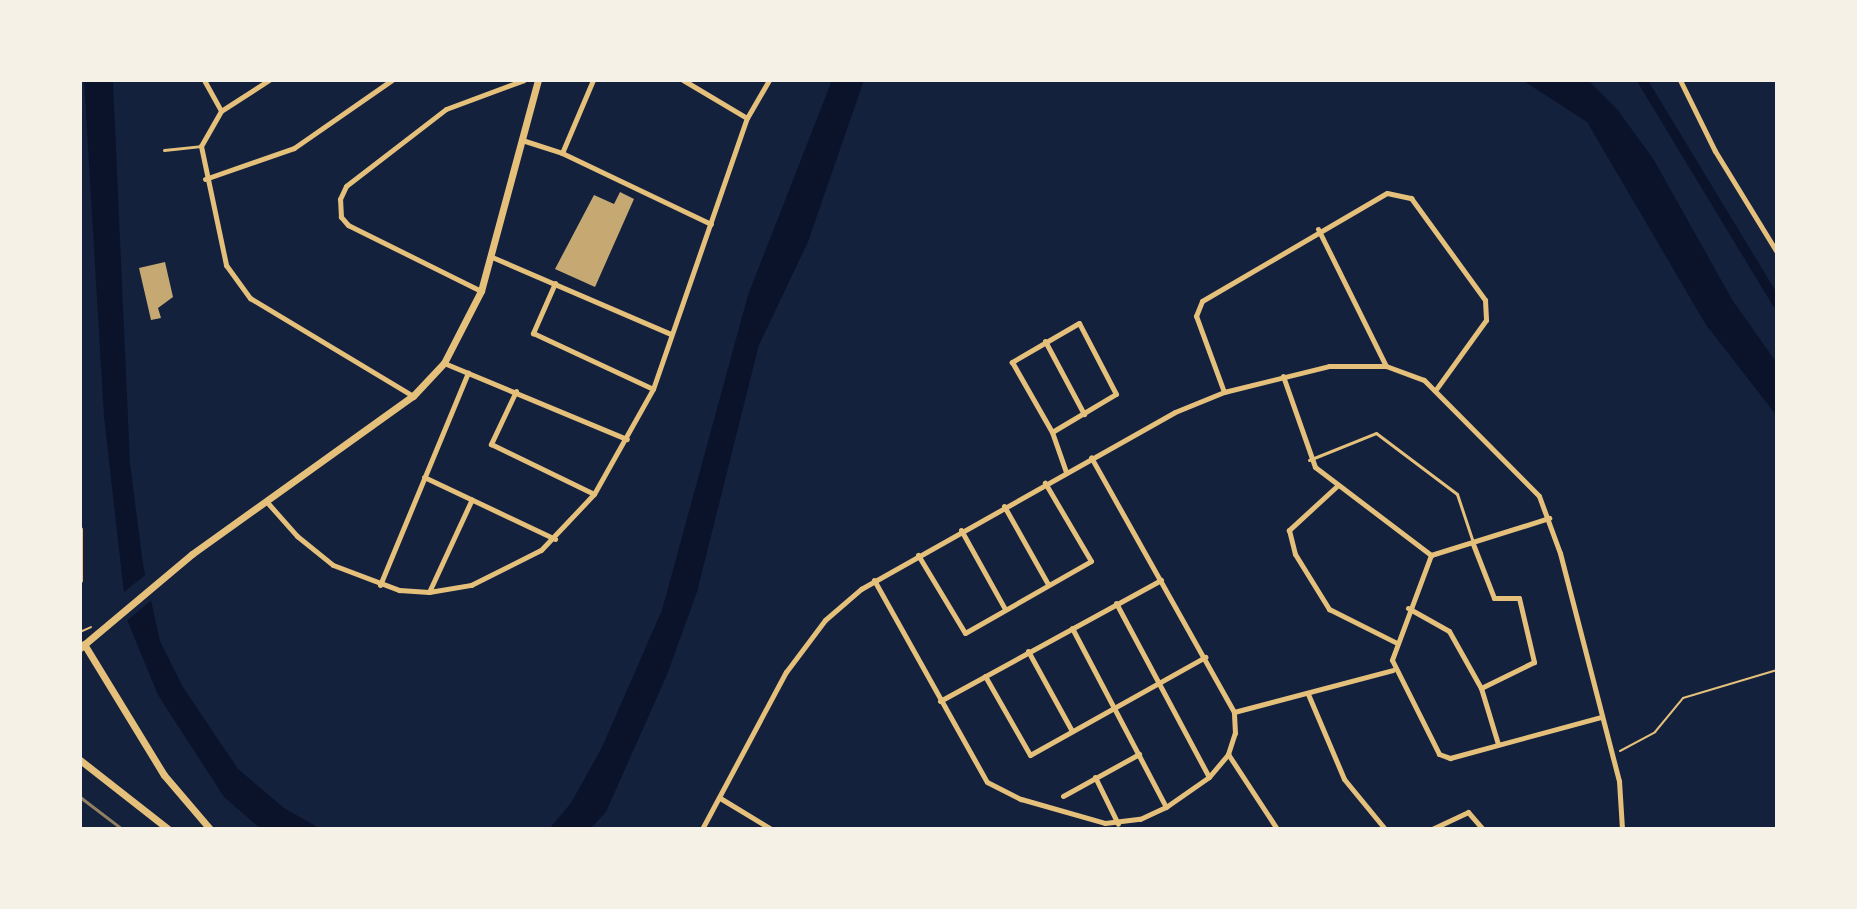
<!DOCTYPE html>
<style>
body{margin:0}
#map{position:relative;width:1857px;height:909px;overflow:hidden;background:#14213d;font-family:"Nunito Sans",sans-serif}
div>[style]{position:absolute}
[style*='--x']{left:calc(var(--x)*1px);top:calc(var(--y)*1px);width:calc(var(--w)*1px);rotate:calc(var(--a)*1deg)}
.water>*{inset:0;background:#0b132b}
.pier>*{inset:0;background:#14213d}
.canal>*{height:10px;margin:-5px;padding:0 5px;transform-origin:5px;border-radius:5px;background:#0b132b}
.building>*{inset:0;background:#c6a872}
.path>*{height:2px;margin:-1px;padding:0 1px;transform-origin:1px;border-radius:1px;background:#e5c07b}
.service>*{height:3px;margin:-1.5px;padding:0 1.5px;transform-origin:1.5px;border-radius:1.5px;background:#e5c07b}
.minor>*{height:5px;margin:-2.5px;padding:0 2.5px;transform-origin:2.5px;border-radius:2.5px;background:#e5c07b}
.tertiary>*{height:7px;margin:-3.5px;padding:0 3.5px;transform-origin:3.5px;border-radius:3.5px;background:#e5c07b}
.rail>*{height:3px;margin:-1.5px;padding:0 1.5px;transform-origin:1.5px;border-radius:1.5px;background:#918062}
span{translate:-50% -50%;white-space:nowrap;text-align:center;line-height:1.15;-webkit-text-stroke:6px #f6f1e7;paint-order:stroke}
.frame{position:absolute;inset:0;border:82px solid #f6f1e7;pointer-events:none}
</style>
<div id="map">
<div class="water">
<div style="clip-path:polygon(84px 80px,113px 80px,130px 463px,143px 564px,160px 641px,183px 687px,238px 769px,284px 808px,321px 829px,261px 829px,224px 797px,158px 695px,127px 620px,104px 417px)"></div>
<div style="clip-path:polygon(832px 80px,864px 80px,808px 242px,759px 345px,697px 592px,667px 675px,606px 812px,590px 829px,549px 829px,571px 803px,602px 747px,662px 610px,748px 295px)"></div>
<div style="clip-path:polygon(1522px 80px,1588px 80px,1617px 109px,1654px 160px,1733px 301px,1777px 363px,1777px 416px,1706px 325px,1587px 122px)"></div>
</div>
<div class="pier">
<div style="clip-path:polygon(149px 572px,154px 598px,124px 623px,118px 597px)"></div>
</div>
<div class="canal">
<div style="--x:1642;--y:80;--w:261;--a:58.8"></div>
</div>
<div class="building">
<div style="clip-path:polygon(620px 192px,634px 199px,595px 287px,555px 269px,594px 195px,614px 204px)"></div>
<div style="clip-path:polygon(165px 262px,173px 297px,158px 308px,161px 318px,151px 320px,139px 268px)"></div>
</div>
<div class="path">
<div style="--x:80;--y:632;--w:12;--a:-24"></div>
<div style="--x:1620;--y:751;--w:40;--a:-28"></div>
<div style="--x:1655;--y:732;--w:44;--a:-50.5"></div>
<div style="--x:1683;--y:698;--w:98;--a:-16.6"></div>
</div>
<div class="service">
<div style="--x:164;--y:150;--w:37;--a:-6"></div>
<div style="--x:1309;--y:460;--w:72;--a:-21.9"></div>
<div style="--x:1376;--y:433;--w:101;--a:37"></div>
<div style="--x:1457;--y:494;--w:51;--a:71.6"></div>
</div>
<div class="minor">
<div style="--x:204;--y:80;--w:35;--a:61"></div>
<div style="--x:269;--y:80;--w:57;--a:147.1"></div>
<div style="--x:221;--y:111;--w:40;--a:119.7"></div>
<div style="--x:201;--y:146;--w:122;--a:78.1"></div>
<div style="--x:226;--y:265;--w:41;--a:54"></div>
<div style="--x:250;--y:298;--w:190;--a:31"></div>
<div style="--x:683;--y:80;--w:74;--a:30.7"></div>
<div style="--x:1680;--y:80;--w:79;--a:63.8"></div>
<div style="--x:1715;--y:151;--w:119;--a:58.5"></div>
<div style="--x:522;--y:140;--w:42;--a:18"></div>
<div style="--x:562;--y:153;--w:165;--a:25.5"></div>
<div style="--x:562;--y:153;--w:79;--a:-67"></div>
<div style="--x:205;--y:179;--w:94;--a:-19.2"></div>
<div style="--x:294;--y:148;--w:119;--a:-34.8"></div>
<div style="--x:1318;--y:229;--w:153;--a:63.6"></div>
<div style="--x:492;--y:257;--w:195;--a:23.3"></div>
<div style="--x:555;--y:283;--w:55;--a:113.7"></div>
<div style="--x:533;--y:333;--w:132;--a:25"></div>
<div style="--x:481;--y:291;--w:148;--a:-153.6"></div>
<div style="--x:348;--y:225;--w:11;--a:-131"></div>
<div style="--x:341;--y:217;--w:18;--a:-93"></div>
<div style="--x:340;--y:199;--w:14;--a:-65"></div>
<div style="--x:346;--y:186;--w:126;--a:-37.6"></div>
<div style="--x:446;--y:109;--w:83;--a:-20.4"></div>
<div style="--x:1045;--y:341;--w:83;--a:61.9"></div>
<div style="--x:444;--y:363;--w:198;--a:22.6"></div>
<div style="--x:1283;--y:376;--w:96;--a:70.6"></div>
<div style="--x:1315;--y:467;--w:146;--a:37.2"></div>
<div style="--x:516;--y:391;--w:59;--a:115.3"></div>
<div style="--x:491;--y:444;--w:114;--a:25.9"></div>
<div style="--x:1224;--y:392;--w:81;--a:-110.2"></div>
<div style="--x:1196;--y:316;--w:16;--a:-68"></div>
<div style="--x:1202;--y:301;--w:214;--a:-30.3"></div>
<div style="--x:1387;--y:193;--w:25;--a:12"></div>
<div style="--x:1411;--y:198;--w:126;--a:54"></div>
<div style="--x:1485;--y:300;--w:20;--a:87"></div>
<div style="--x:1486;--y:320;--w:84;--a:125.8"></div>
<div style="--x:1052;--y:432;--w:74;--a:-30.7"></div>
<div style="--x:1116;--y:394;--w:80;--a:-117.5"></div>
<div style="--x:1079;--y:323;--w:78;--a:149.8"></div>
<div style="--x:1012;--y:362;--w:81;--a:60.3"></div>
<div style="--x:1052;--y:432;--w:42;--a:70.7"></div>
<div style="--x:424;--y:477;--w:145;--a:25.3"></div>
<div style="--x:1338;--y:485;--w:67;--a:137.4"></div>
<div style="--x:1289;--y:530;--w:25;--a:76"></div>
<div style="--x:1295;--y:554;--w:65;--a:58.3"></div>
<div style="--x:1329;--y:609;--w:74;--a:26.6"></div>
<div style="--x:266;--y:501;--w:47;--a:48.5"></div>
<div style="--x:297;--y:536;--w:46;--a:38.9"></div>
<div style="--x:333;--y:565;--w:71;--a:20.7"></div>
<div style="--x:399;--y:590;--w:30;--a:4"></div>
<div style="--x:429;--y:592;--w:43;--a:-9.5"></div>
<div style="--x:471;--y:585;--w:78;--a:-26.6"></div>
<div style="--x:541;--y:550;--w:77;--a:-46.6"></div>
<div style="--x:594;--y:494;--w:120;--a:-60.7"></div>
<div style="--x:653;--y:389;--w:287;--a:-70.9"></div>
<div style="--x:747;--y:118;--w:44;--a:-59.9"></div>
<div style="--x:1004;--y:506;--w:90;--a:60.6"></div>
<div style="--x:80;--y:529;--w:51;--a:90"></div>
<div style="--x:961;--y:530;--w:90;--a:60.9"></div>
<div style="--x:1473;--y:544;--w:58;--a:68.7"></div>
<div style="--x:1494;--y:598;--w:25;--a:0"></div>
<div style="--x:1519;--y:598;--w:66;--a:76.8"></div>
<div style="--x:1534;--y:662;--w:59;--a:153.9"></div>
<div style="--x:918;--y:555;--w:91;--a:58.9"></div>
<div style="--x:965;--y:633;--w:145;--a:-29.7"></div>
<div style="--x:1091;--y:561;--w:91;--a:-120.5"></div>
<div style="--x:1431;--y:555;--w:112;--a:110.4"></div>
<div style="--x:1392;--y:660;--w:105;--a:63.4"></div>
<div style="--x:1439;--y:754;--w:12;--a:20"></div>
<div style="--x:1450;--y:758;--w:156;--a:-15.2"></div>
<div style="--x:1431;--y:555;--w:124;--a:-17.4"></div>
<div style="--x:874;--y:580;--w:231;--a:60.8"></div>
<div style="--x:987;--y:782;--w:38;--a:27"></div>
<div style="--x:1021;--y:799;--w:87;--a:15.9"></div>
<div style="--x:1105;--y:823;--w:35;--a:-7"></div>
<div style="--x:1140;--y:819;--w:29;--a:-25"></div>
<div style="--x:1166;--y:807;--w:52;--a:-34.9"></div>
<div style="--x:1209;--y:777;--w:30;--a:-50"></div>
<div style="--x:1228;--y:754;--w:22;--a:-72"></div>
<div style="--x:1235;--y:733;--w:21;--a:-93"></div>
<div style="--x:1234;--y:712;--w:292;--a:-119.3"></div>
<div style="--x:380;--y:585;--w:230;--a:-67.5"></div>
<div style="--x:429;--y:592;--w:102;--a:-65.2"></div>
<div style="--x:1116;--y:603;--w:197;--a:61.9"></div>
<div style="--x:1408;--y:608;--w:47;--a:29.3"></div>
<div style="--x:1449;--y:631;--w:65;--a:60.7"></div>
<div style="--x:1481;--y:688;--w:59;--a:73.1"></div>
<div style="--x:1072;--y:628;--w:202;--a:62.3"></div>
<div style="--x:1028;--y:651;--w:91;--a:61.2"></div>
<div style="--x:985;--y:676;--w:91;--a:60.3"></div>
<div style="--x:1030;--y:755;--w:201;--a:-29.2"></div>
<div style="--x:1308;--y:694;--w:92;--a:67"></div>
<div style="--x:1344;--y:779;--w:65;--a:50.6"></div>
<div style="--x:940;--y:701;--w:252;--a:-28.7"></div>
<div style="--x:1234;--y:712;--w:164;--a:-14.8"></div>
<div style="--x:1228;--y:754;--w:90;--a:56.8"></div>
<div style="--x:1095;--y:777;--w:52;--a:63.9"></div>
<div style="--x:1063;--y:796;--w:87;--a:-28.9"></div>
<div style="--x:720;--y:798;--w:60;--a:31.3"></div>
<div style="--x:702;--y:829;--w:178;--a:-61.9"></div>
<div style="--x:786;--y:672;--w:65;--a:-53.1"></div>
<div style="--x:825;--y:620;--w:48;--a:-40.7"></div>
<div style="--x:861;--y:589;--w:360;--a:-29.4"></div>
<div style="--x:1175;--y:412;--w:53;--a:-22.2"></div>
<div style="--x:1224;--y:392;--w:108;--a:-13.9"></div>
<div style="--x:1329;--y:366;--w:57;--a:0"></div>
<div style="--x:1386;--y:366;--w:40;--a:20.2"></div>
<div style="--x:1424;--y:380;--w:163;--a:45.2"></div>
<div style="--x:1539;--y:496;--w:61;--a:69.8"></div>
<div style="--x:1560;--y:553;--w:236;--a:75.5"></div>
<div style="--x:1619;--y:781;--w:48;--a:86.4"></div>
<div style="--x:1432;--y:829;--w:40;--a:-25"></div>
<div style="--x:1468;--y:812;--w:23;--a:49"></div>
</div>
<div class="tertiary">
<div style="--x:84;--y:644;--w:153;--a:58.6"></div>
<div style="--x:164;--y:775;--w:71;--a:49.6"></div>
<div style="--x:80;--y:648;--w:146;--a:-40"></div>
<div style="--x:192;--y:554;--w:272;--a:-35.6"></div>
<div style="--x:413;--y:396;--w:45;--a:-46.8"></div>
<div style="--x:444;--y:363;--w:81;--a:-62.8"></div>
<div style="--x:481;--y:291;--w:219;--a:-74.9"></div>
<div style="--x:80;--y:760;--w:112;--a:38.1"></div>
</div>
<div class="rail">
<div style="--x:80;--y:797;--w:53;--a:37.3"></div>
</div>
<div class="frame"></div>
</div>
